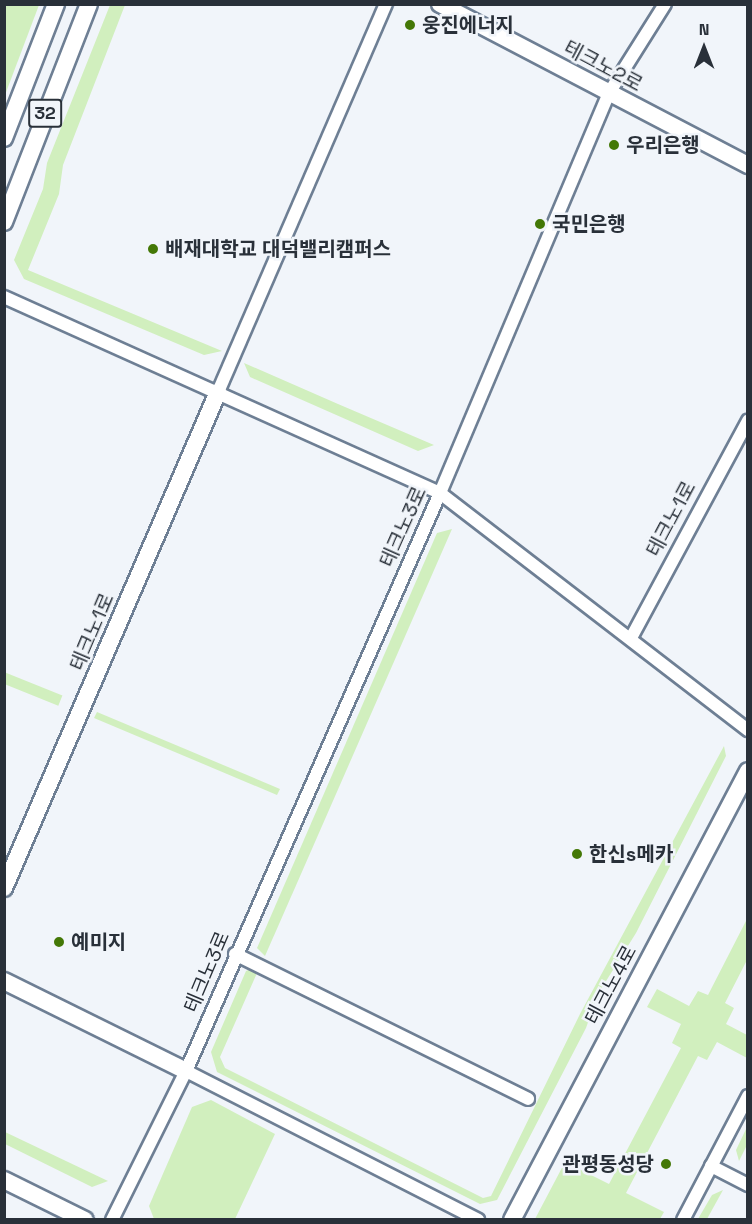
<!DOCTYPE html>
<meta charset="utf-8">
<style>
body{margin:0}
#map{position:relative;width:752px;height:1224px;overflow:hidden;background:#f1f5fa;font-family:"Space Grotesk","Noto Sans KR",sans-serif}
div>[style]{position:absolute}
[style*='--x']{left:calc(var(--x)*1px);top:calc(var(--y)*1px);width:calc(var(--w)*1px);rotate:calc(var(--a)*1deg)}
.green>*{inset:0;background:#d1efbe;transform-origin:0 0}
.roads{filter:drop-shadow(2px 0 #6e7f94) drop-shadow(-2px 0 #6e7f94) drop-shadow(0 2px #6e7f94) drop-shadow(0 -2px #6e7f94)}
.minor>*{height:12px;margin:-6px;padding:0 6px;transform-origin:6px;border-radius:6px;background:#fff}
.major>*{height:16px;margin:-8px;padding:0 8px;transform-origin:8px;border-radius:8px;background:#fff}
.dots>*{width:16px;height:16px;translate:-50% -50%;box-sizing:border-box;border:3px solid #f1f5fa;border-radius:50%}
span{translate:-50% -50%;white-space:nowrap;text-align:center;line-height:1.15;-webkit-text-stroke:5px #f1f5fa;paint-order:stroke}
.shield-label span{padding:2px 4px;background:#f1f5fa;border:2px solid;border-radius:4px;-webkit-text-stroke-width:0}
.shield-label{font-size:18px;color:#293039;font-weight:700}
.poi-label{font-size:20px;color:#293039;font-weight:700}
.left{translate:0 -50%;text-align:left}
.right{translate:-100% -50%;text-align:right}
.street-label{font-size:20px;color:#293039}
.frame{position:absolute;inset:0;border:6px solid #293039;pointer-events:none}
.north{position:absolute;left:674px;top:18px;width:60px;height:60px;-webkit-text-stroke:4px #f1f5fa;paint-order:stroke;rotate:0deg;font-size:16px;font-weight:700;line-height:24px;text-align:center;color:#293039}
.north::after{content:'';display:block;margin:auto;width:21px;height:27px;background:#293039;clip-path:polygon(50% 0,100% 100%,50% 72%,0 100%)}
</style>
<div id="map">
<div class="green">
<div style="clip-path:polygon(6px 5px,39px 5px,5px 95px,4px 8px)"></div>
<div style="clip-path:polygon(110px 5px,125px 5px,63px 165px,59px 194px,28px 270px,222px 351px,204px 355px,24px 279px,14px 260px,43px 189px,47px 163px)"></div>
<div style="clip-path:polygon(244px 363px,338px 404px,434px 445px,418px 451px,250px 377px)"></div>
<div style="clip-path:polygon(452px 529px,301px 874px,265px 956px,257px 948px,437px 533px)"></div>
<div style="left:4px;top:672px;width:63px;height:11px;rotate:22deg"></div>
<div style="clip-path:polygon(97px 712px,190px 751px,280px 789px,277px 795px,94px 718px)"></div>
<div style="clip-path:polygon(724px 746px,726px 756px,636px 933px,598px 994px,586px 1028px,497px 1200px,480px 1204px,217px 1072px,211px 1052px,246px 971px,251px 969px,257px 973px,220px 1057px,225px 1068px,483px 1198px,491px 1196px,580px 1014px)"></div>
<div style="clip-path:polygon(747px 919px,747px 960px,725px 1003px,734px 1008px,726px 1024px,747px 1035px,747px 1058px,717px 1042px,707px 1060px,698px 1056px,626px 1193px,664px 1212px,660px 1219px,535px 1219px,565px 1162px,609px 1184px,681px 1048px,672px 1043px,681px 1024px,647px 1007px,657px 989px,689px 1006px,698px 991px,708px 995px)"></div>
<div style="clip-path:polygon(211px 1100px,275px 1134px,235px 1219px,154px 1219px,149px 1206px,192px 1107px)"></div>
<div style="clip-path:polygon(747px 1127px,747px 1145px,739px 1161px,736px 1150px)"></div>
<div style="clip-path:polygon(4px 1132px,5px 1132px,108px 1181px,92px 1187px,5px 1144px)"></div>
<div style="clip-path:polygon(723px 1190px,707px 1219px,698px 1219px,712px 1195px)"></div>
</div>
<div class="roads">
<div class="minor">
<div style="--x:4;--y:297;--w:478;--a:24.2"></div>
<div style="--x:440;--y:493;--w:389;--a:37.6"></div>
<div style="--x:218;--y:392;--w:423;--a:-66.6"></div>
<div style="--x:631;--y:638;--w:247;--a:-61.7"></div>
<div style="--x:235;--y:954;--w:327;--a:26.3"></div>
<div style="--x:186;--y:1071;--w:328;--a:27"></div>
<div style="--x:711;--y:1166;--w:42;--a:27.2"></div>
<div style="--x:112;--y:1220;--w:166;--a:-63.6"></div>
<div style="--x:186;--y:1071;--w:631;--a:-66.28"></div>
<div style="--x:440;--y:493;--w:434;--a:-67.1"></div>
<div style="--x:609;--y:93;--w:105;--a:-57.8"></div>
<div style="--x:683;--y:1220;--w:140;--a:-62.3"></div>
</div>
<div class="major">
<div style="--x:440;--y:4;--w:348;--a:27.6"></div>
<div style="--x:4;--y:138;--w:144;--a:-68.8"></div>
<div style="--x:4;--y:222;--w:234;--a:-68.7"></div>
<div style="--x:4;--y:888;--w:540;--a:-66.66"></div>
<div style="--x:4;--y:981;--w:203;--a:26.3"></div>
<div style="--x:4;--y:1180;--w:90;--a:26.3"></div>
<div style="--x:512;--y:1220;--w:507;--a:-62.27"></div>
</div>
</div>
<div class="dots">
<div style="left:410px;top:25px;background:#447806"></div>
<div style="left:614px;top:145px;background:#447806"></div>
<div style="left:540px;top:224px;background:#447806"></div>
<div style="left:153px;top:249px;background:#447806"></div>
<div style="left:577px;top:854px;background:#447806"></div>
<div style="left:59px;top:942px;background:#447806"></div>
<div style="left:666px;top:1164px;background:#447806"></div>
</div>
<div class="shield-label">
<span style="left:45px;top:113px">32</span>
</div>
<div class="poi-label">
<span class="left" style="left:422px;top:25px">웅진에너지</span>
<span class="left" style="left:626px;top:145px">우리은행</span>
<span class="left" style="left:552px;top:224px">국민은행</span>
<span class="left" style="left:165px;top:249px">배재대학교 대덕밸리캠퍼스</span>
<span class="left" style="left:589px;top:854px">한신s메카</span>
<span class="left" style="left:71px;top:942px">예미지</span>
<span class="right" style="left:654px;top:1164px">관평동성당</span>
</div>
<div class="street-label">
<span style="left:603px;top:66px;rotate:28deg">테크노2로</span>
<span style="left:671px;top:519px;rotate:-62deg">테크노1로</span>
<span style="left:403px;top:527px;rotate:-66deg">테크노3로</span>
<span style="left:92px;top:632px;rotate:-67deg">테크노1로</span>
<span style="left:207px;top:972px;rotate:-67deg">테크노3로</span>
<span style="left:611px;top:985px;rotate:-62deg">테크노4로</span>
</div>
<div class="frame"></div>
<div class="north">N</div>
</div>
